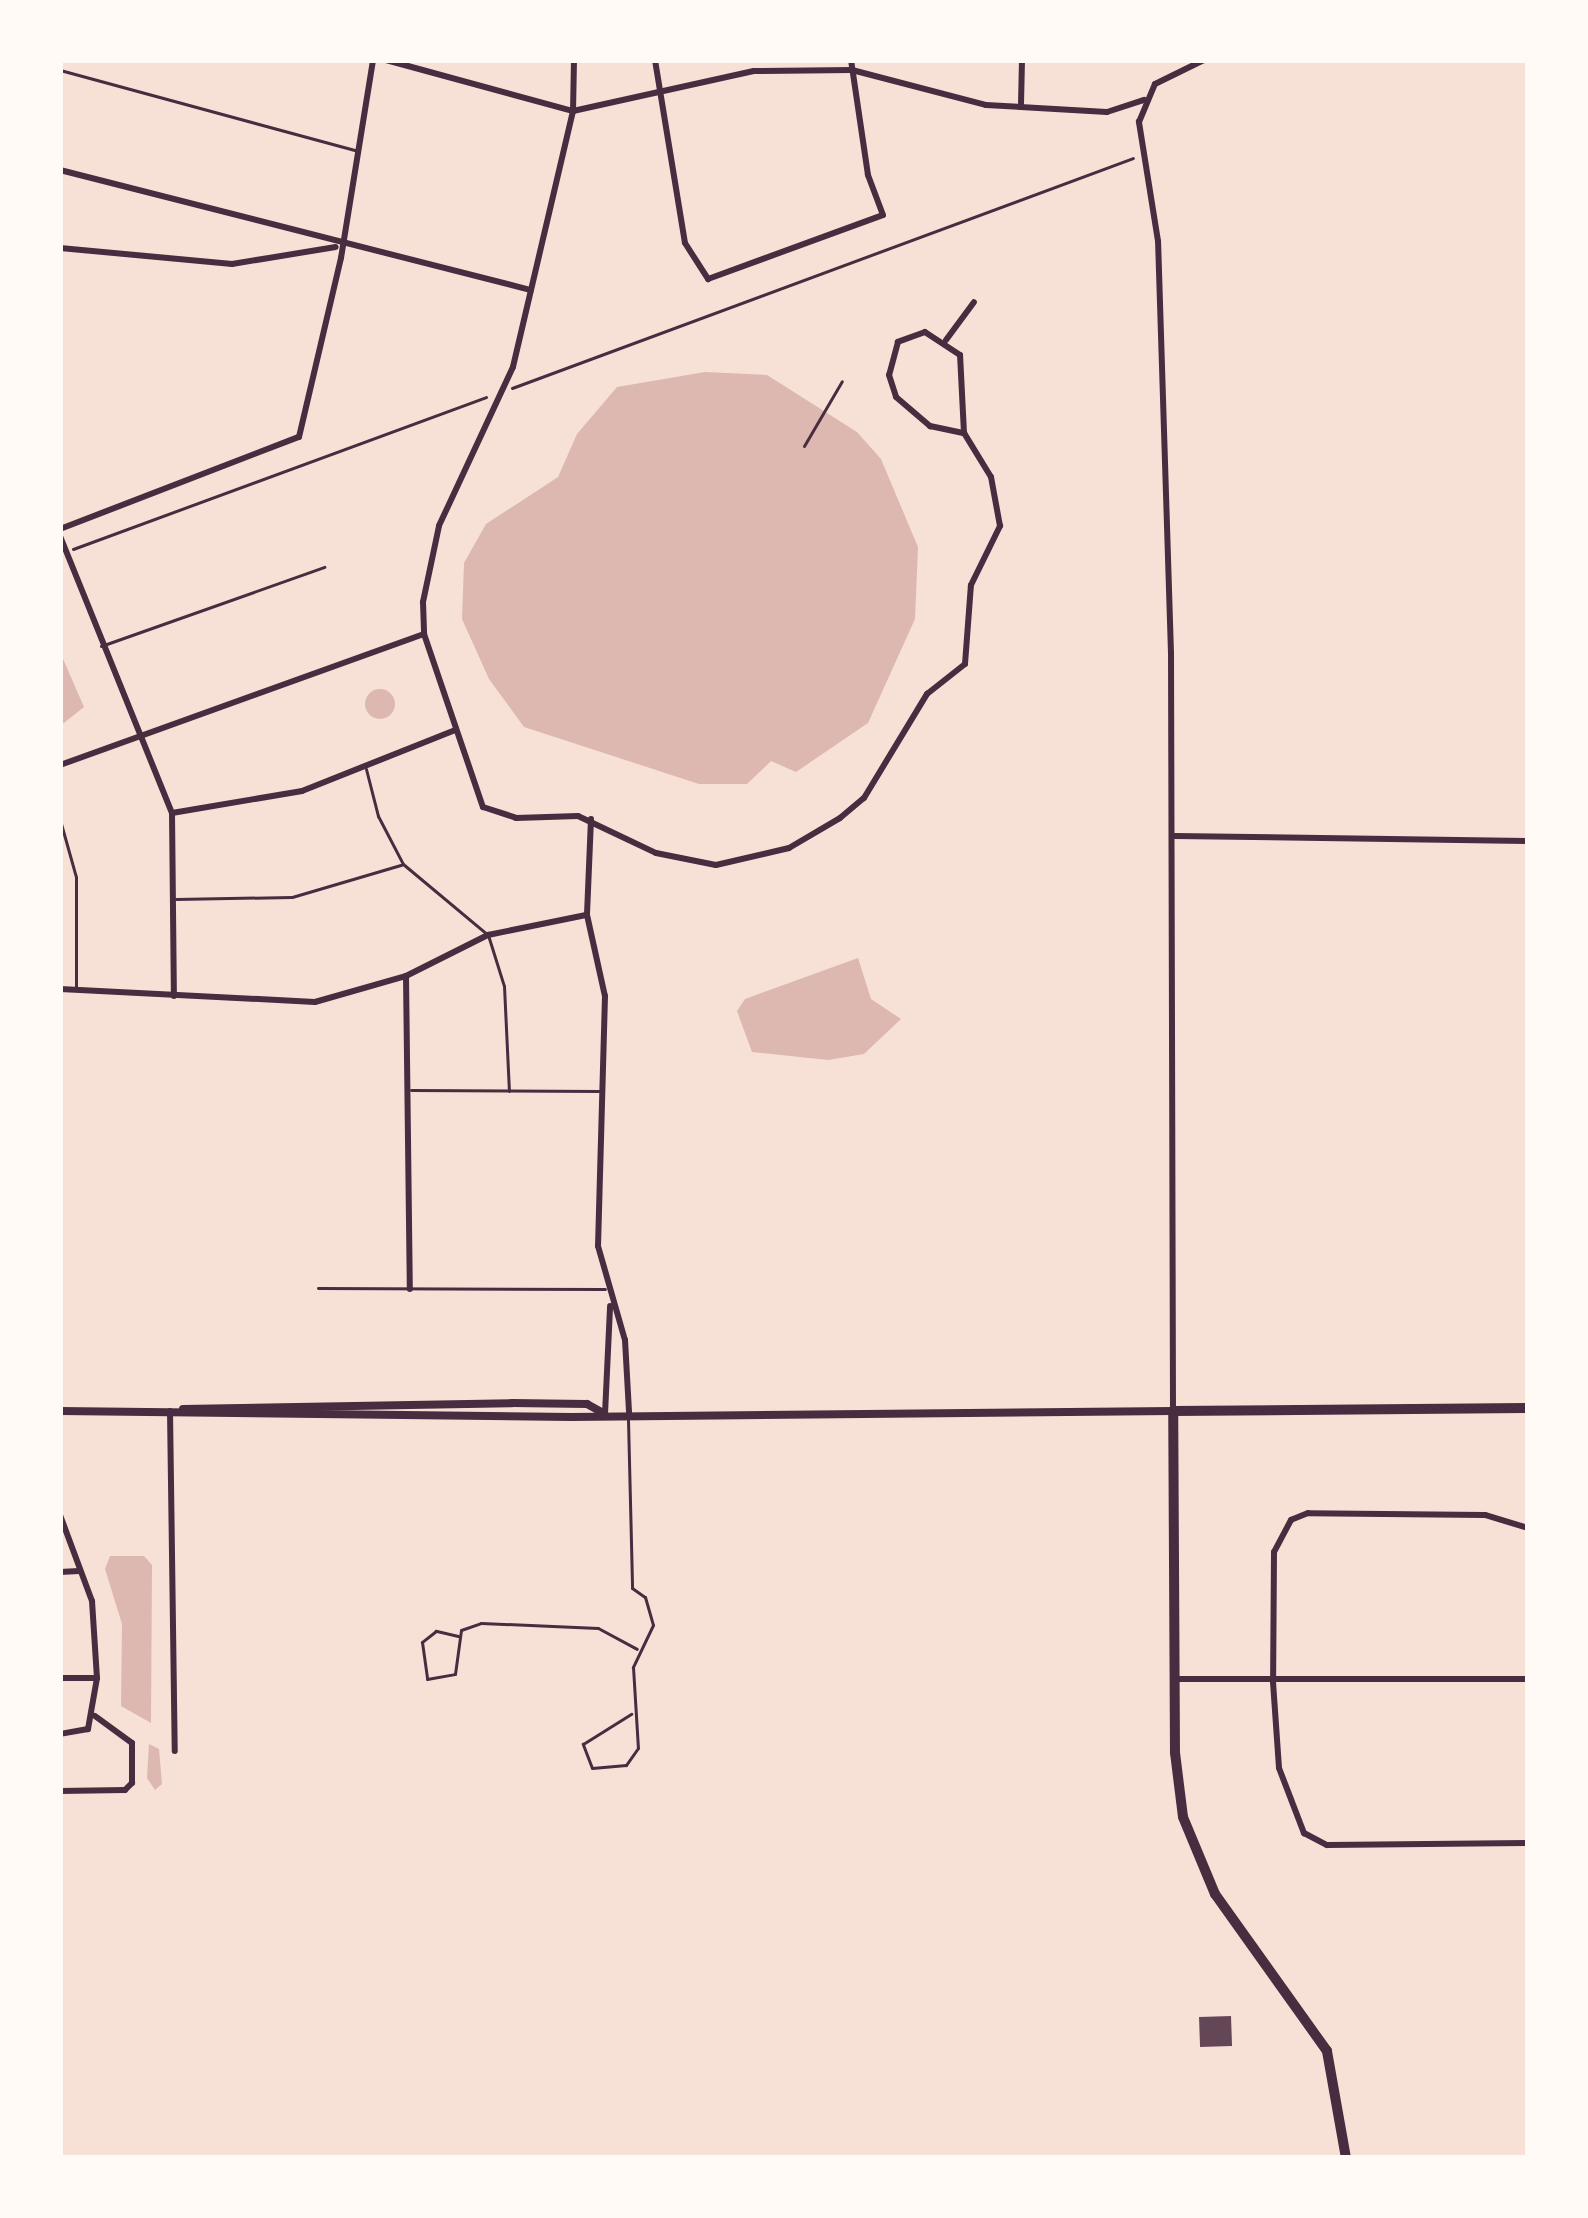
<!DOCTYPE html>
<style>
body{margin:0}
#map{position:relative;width:1588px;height:2218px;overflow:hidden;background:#f7e1d7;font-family:"IBM Plex Sans",sans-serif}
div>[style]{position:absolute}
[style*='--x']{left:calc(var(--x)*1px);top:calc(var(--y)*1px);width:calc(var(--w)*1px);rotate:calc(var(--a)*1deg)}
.water>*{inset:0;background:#dcb8b0}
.round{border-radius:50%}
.building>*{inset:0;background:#644757;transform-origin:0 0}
.path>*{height:3px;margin:-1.5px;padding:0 1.5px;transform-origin:1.5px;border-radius:1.5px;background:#4a2c40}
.service>*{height:3px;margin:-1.5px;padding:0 1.5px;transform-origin:1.5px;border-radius:1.5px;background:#4a2c40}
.minor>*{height:6px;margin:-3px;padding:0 3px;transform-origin:3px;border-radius:3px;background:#4a2c40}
.tertiary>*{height:8px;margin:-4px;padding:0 4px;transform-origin:4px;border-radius:4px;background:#4a2c40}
.primary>*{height:10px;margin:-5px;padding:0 5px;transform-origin:5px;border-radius:5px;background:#4a2c40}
span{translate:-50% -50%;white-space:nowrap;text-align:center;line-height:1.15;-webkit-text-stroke:10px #fffaf5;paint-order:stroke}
.frame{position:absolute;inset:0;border:63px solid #fffaf5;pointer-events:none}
</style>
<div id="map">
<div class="water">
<div style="clip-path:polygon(705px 372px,767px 375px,857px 432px,881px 459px,918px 547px,915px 619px,868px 723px,796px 772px,771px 761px,747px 784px,699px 784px,524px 727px,489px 679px,462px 619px,464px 563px,486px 524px,558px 477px,577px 434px,617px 387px)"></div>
<div style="clip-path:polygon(60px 652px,84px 707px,60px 726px)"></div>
<div class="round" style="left:365px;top:689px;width:30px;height:30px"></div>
<div style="clip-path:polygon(858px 958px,871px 999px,901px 1019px,864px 1054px,828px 1060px,752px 1052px,737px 1011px,745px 999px)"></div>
<div style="clip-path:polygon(110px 1556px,144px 1556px,152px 1565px,151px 1723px,121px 1706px,122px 1624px,105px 1569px)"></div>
<div style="clip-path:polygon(149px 1744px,159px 1749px,162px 1784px,155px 1790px,147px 1778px)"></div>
</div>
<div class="building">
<div style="left:1231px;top:2016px;width:30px;height:32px;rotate:88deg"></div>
</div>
<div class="path">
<div style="--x:512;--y:388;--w:662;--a:-20.32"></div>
<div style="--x:804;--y:446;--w:75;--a:-59.7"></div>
<div style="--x:73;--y:549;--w:440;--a:-20.2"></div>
</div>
<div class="service">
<div style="--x:60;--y:70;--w:309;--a:15.2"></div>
<div style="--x:101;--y:646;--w:237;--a:-19.5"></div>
<div style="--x:366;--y:769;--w:49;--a:75.7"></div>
<div style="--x:378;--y:816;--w:54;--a:62.5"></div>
<div style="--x:403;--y:864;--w:111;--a:39.9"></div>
<div style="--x:488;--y:935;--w:53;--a:72.6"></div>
<div style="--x:504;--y:986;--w:105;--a:87.3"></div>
<div style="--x:60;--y:820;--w:59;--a:74.3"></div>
<div style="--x:76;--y:877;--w:112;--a:90"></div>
<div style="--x:176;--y:899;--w:116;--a:-1"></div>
<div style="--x:292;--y:897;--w:114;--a:-16.4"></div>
<div style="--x:411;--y:1090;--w:188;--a:0.3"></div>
<div style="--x:318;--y:1288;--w:287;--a:0.2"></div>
<div style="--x:628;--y:1420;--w:168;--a:88.6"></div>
<div style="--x:632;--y:1588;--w:16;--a:35"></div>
<div style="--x:645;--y:1597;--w:29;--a:74"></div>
<div style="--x:653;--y:1625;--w:47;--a:115.5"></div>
<div style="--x:633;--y:1667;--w:81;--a:86.5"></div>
<div style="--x:638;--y:1748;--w:21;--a:125"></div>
<div style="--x:626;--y:1765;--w:34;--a:175"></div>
<div style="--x:592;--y:1768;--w:26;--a:-111"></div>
<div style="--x:583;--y:1744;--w:57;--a:-32"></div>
<div style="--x:458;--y:1636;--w:23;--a:-167"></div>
<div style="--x:436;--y:1631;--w:18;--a:142"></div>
<div style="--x:422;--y:1642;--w:37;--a:82"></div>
<div style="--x:427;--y:1679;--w:28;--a:-10"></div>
<div style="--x:455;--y:1674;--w:44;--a:-82.2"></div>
<div style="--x:461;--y:1630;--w:21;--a:-19"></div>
<div style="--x:481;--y:1623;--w:117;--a:2.4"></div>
<div style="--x:598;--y:1628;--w:44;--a:28.3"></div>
</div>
<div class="minor">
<div style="--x:386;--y:60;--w:194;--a:15.3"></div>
<div style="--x:573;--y:111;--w:185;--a:-12.5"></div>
<div style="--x:754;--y:71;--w:98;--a:-0.6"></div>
<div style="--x:852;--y:70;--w:138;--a:14.6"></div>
<div style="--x:986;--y:105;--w:121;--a:3.3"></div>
<div style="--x:1107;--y:112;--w:39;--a:-18"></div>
<div style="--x:574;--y:60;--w:51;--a:91.1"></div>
<div style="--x:573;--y:111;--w:263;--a:103.2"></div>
<div style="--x:513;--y:367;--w:175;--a:115"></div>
<div style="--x:439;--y:526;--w:78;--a:101.9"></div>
<div style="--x:423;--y:602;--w:32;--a:88"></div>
<div style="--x:424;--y:634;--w:183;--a:71.2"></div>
<div style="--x:483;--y:807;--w:35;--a:18"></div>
<div style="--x:516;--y:818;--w:62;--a:-1.8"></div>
<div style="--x:578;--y:816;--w:86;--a:25.4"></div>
<div style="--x:656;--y:853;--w:61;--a:11.3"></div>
<div style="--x:716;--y:865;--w:75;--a:-13.1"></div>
<div style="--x:789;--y:848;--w:59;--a:-30.5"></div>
<div style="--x:840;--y:818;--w:31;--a:-40"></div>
<div style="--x:864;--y:798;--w:122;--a:-58.8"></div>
<div style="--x:927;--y:694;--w:48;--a:-38.3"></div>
<div style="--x:965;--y:664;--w:79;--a:-85.7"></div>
<div style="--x:971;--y:585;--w:66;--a:-63.8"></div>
<div style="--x:1000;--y:526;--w:50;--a:-100.4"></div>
<div style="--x:991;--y:477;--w:52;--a:-121.5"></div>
<div style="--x:964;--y:433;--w:78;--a:-92.9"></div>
<div style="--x:960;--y:355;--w:42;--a:-146.7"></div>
<div style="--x:925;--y:332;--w:29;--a:160"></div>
<div style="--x:898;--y:342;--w:34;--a:105"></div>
<div style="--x:889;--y:375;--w:23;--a:72"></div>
<div style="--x:896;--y:397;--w:45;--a:40.5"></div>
<div style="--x:930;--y:426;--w:35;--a:12"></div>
<div style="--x:655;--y:60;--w:185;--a:80.7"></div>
<div style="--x:685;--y:243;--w:43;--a:57.4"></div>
<div style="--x:708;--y:279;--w:186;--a:-20.1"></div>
<div style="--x:883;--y:215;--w:43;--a:-110.6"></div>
<div style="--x:868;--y:175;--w:116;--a:-98.4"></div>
<div style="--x:1021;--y:104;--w:44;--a:-88.7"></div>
<div style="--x:60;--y:170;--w:486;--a:14.3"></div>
<div style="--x:60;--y:248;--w:173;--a:5.3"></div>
<div style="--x:232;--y:264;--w:105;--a:-9.3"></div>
<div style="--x:946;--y:340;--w:47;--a:-53.6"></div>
<div style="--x:60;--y:529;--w:256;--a:-21.1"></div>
<div style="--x:299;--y:437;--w:184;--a:-76.8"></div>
<div style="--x:341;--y:258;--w:201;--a:-80.8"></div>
<div style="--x:60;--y:536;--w:299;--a:68"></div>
<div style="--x:172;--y:813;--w:183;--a:89.4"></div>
<div style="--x:60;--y:765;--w:386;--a:-19.8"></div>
<div style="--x:172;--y:813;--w:132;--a:-9.6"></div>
<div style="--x:302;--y:791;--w:165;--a:-21.7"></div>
<div style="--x:591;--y:819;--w:96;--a:92.4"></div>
<div style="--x:587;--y:915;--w:83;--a:77.5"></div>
<div style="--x:605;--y:996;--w:250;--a:91.6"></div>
<div style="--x:598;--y:1246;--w:98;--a:74"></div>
<div style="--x:625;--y:1340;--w:72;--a:86.8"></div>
<div style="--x:1175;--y:836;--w:353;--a:0.8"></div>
<div style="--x:406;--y:976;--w:313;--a:89.3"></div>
<div style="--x:60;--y:989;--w:255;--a:2.9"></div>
<div style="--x:315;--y:1002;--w:95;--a:-15.9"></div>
<div style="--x:406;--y:976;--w:92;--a:-26.6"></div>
<div style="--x:488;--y:935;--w:100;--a:-11.5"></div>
<div style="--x:170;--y:1411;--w:340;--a:89.2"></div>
<div style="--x:1173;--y:1411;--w:758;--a:-90.15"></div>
<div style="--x:1171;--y:653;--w:412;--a:-91.8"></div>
<div style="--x:1158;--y:241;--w:121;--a:-99.1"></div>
<div style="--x:1139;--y:122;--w:41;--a:-67.2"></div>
<div style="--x:1155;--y:84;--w:55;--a:-26.1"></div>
<div style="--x:605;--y:1414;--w:108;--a:-87.3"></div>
<div style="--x:60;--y:1515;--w:92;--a:69.6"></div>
<div style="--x:92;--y:1601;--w:77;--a:86.3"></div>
<div style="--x:97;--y:1678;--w:52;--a:100"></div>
<div style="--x:88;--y:1729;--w:28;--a:170"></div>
<div style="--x:1528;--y:1528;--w:45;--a:-163.2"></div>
<div style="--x:1485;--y:1515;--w:177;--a:-179.4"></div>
<div style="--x:1308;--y:1513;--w:18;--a:158"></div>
<div style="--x:1291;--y:1520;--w:36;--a:118"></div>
<div style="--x:1274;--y:1552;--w:130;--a:90.4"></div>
<div style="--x:1273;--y:1682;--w:86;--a:86"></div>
<div style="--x:1279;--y:1768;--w:70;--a:69"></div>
<div style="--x:1304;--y:1833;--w:26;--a:28"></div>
<div style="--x:1327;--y:1845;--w:201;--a:-0.6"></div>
<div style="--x:60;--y:1572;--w:19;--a:-3"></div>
<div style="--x:60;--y:1678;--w:37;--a:0"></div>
<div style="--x:1174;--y:1679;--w:354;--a:0"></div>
<div style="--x:60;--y:1791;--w:65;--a:-0.9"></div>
<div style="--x:125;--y:1790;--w:10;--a:-45"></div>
<div style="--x:132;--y:1783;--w:40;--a:-90"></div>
<div style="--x:132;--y:1743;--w:46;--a:-143.9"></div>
</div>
<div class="tertiary">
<div style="--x:183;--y:1409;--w:329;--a:-1"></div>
<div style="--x:512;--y:1403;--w:75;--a:0.8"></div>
<div style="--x:587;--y:1404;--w:18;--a:29"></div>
<div style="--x:60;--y:1411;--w:511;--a:0.67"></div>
<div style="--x:571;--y:1417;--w:602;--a:-0.57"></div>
</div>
<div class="primary">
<div style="--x:1346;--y:2158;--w:109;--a:-100.1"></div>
<div style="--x:1327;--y:2051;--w:193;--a:-125.5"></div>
<div style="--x:1215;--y:1894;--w:83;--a:-112.6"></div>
<div style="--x:1183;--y:1817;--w:64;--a:-97.1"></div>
<div style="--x:1175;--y:1753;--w:342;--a:-90.3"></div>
<div style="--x:1173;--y:1411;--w:355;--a:-0.5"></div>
</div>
<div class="frame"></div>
</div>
